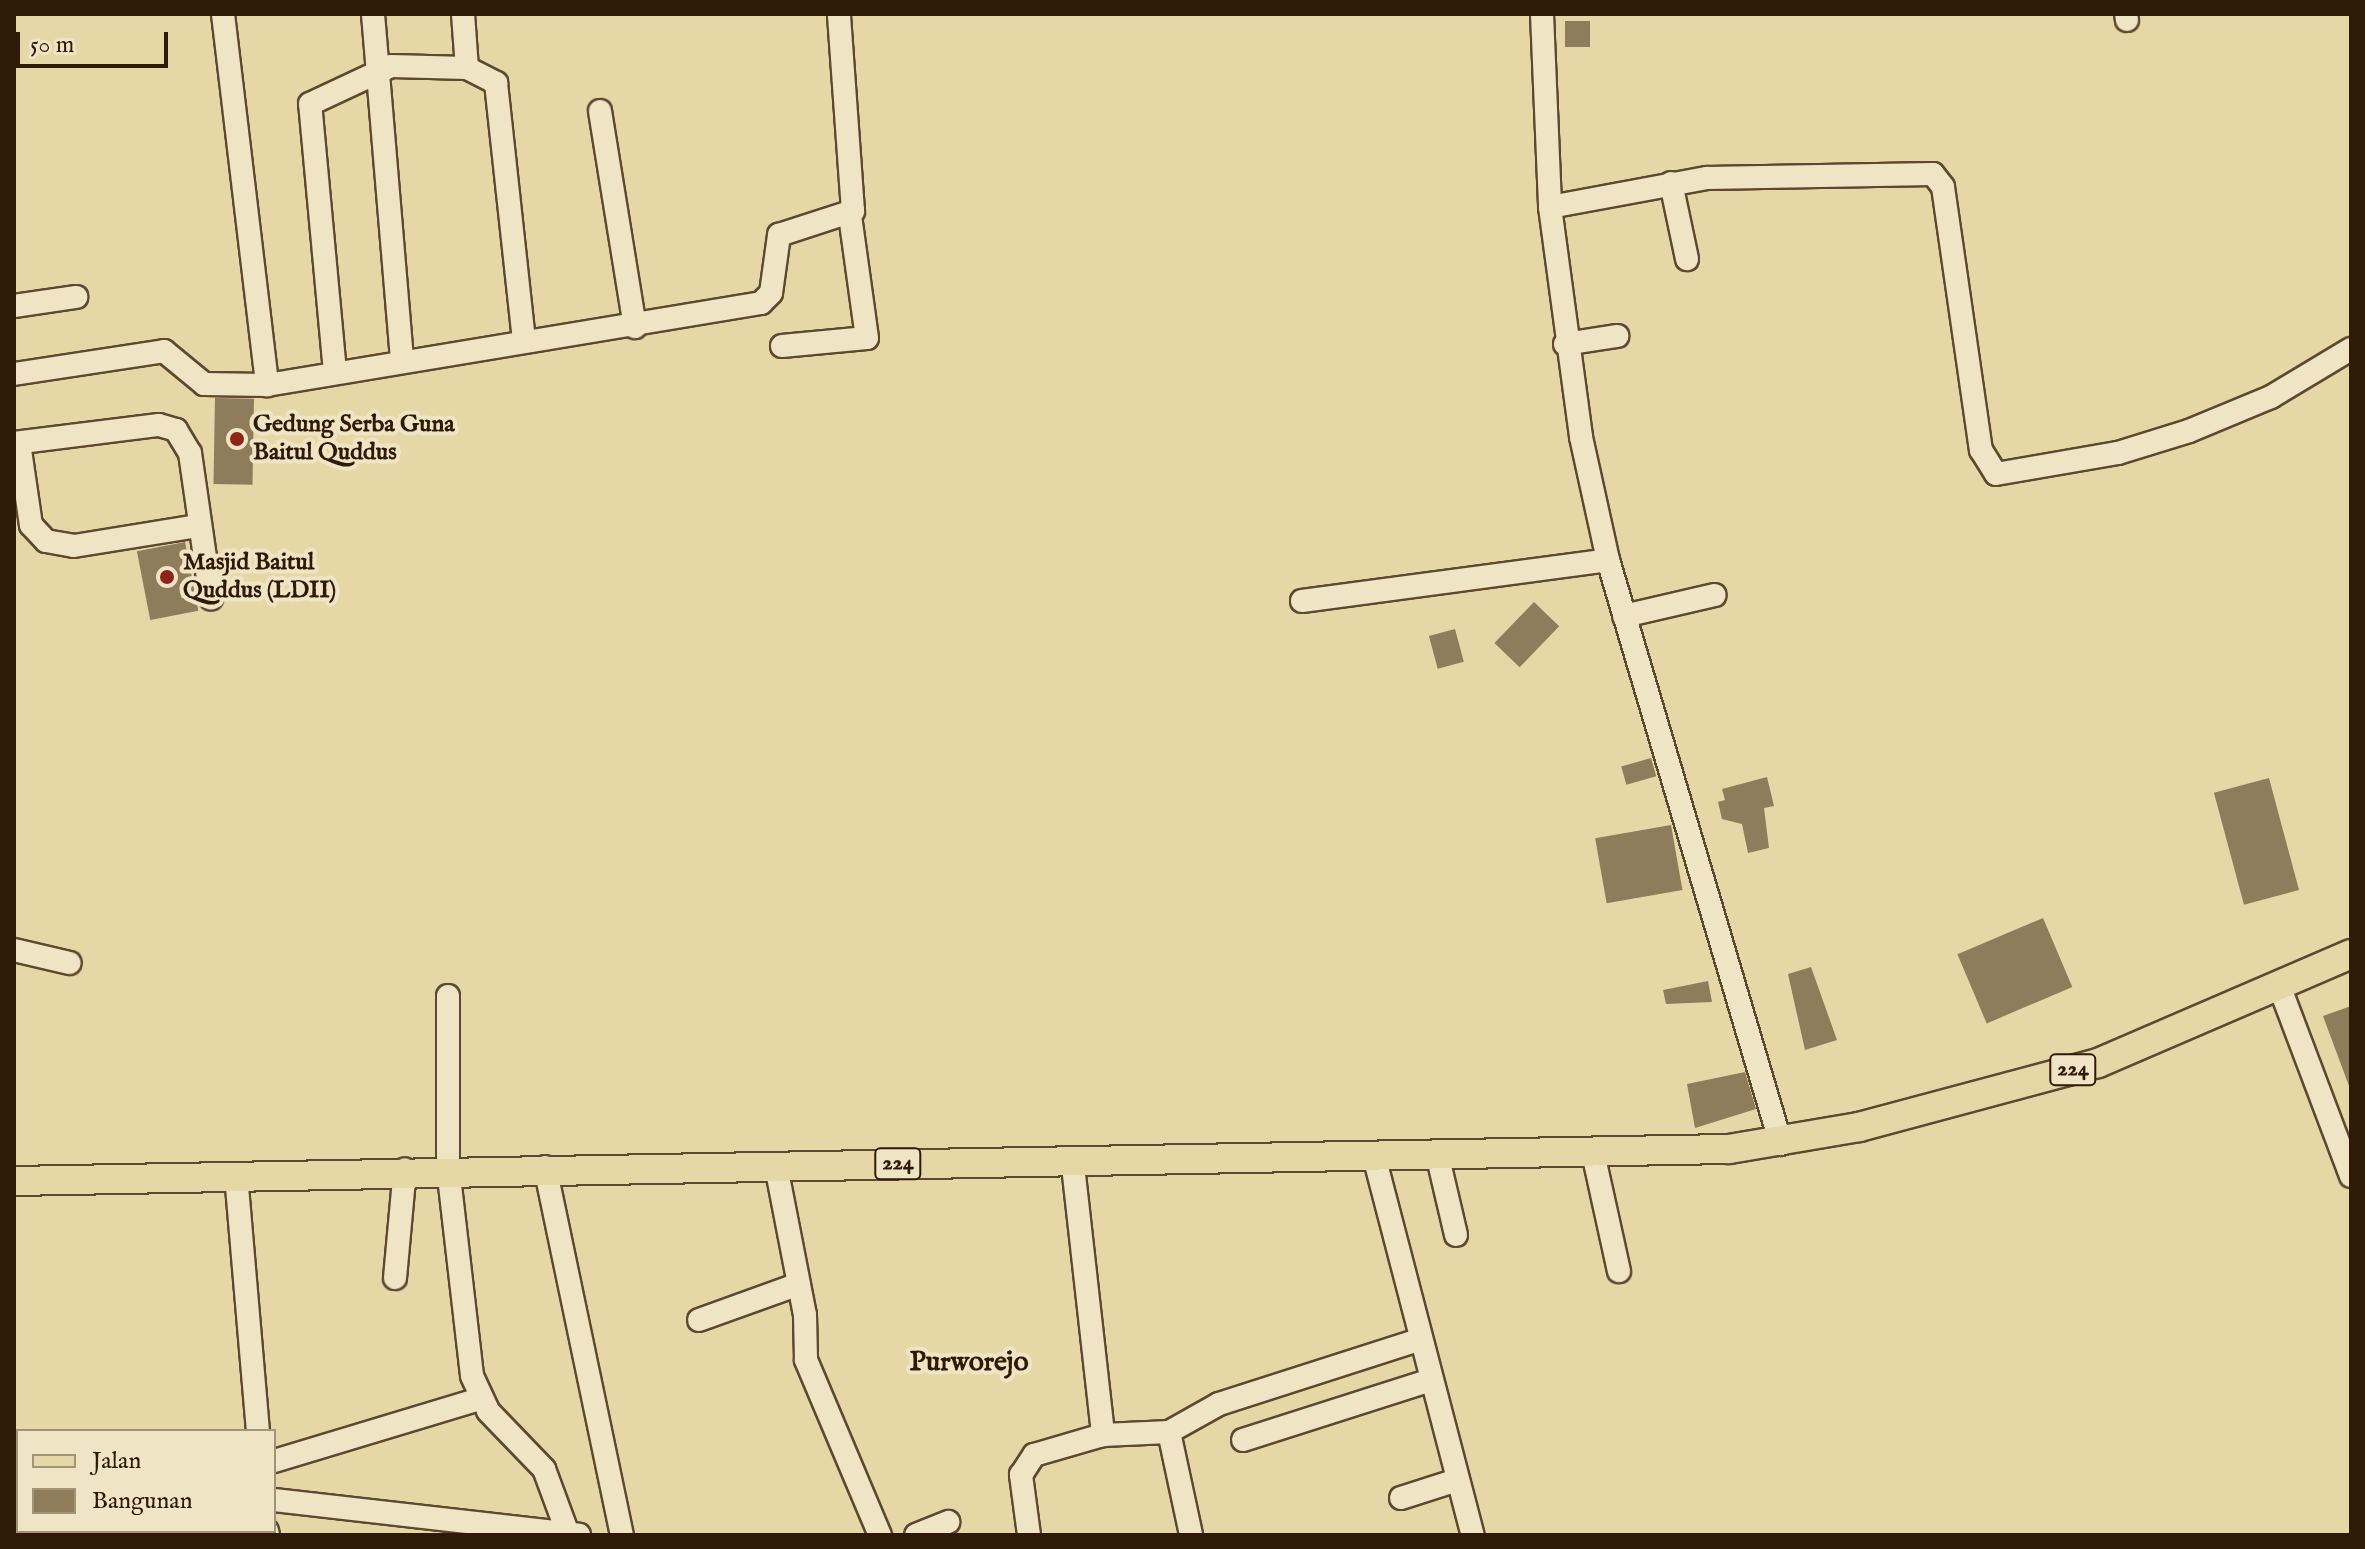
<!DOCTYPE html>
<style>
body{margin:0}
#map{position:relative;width:2365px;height:1549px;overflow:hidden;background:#e6d7a6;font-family:"IM FELL English",serif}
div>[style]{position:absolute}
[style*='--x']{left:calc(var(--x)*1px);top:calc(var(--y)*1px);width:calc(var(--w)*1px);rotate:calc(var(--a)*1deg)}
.building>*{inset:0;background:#8e7c5a;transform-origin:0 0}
.roads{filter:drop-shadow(2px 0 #5c492f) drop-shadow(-2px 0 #5c492f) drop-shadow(0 2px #5c492f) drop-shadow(0 -2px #5c492f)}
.minor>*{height:22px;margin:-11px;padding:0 11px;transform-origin:11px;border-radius:11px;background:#efe5c5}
.major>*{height:28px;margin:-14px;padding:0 14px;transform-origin:14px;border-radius:14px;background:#e6d7a6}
.dots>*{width:22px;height:22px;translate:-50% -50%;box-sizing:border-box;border:4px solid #efe5c5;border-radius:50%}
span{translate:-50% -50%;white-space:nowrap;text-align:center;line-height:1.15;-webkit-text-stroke:8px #efe5c5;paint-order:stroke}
.shield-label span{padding:2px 6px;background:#efe5c5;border:2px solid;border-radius:6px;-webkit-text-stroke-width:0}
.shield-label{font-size:22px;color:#2e1a07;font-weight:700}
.poi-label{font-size:24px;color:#2e1a07;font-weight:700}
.left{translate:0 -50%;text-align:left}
.quarter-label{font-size:28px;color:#2e1a07;font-weight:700}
.frame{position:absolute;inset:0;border:16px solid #2e1a07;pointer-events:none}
.legend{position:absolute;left:16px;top:1429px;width:260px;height:104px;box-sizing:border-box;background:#efe5c5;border:2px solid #a29479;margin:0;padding:10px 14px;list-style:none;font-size:24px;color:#2e1a07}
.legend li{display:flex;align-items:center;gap:16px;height:40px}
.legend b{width:40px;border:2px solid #a29479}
.scale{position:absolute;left:16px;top:32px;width:152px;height:36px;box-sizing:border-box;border:4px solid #2e1a07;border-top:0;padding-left:10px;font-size:24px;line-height:28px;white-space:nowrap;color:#2e1a07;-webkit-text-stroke:6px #efe5c5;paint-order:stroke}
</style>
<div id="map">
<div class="building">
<div style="left:1565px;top:21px;width:25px;height:26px"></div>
<div style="left:215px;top:398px;width:39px;height:86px;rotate:1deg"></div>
<div style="left:185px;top:542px;width:70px;height:49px;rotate:79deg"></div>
<div style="left:1534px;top:602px;width:35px;height:57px;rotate:44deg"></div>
<div style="left:1455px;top:629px;width:34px;height:27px;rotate:75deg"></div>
<div style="left:1651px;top:758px;width:19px;height:31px;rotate:74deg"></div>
<div style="clip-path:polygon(1767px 777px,1774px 806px,1764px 808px,1769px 848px,1748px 853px,1742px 824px,1722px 819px,1718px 802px,1725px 800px,1722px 789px)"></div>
<div style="left:2269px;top:778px;width:116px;height:57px;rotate:75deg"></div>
<div style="left:1671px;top:825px;width:66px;height:77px;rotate:80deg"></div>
<div style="left:2043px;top:918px;width:75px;height:93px;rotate:67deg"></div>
<div style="clip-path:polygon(1811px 967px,1837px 1040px,1805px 1050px,1788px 974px)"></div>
<div style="clip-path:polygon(1708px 981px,1712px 1002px,1666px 1004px,1663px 990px)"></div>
<div style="clip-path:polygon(2351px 1006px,2351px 1086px,2349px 1086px,2323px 1016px)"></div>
<div style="clip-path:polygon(1745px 1072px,1756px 1109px,1695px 1128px,1687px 1084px)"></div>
</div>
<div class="roads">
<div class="minor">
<div style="--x:223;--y:14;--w:374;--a:83.2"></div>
<div style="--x:373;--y:14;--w:349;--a:85.2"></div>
<div style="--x:463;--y:14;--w:54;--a:85.8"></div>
<div style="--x:1542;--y:14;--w:193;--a:87.6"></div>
<div style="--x:1550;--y:207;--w:232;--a:82.3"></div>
<div style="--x:1581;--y:437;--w:126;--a:77.6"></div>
<div style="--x:1608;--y:560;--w:609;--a:73.5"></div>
<div style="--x:2126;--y:14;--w:6;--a:81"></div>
<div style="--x:600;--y:111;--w:219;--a:80.8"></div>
<div style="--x:1671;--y:183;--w:78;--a:78.1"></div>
<div style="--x:1550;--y:207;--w:160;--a:-10.5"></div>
<div style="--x:1707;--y:178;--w:226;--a:-1"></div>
<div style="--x:1933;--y:174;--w:16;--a:52"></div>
<div style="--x:1943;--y:187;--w:266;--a:81.8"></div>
<div style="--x:1981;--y:450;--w:28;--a:58"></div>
<div style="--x:1996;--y:474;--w:124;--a:-9.8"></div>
<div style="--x:2118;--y:453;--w:74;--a:-17.2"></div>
<div style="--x:2189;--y:431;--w:89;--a:-22.5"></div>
<div style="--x:2271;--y:397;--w:93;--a:-31"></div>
<div style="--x:14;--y:306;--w:63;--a:-8.3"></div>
<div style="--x:1565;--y:344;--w:53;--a:-8.7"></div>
<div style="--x:782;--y:346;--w:85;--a:-5.4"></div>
<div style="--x:867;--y:338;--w:123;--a:-97.9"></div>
<div style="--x:335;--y:372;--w:269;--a:-95.3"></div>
<div style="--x:310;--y:104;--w:89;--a:-25.1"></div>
<div style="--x:391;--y:66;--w:76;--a:1.5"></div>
<div style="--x:467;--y:68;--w:33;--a:27"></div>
<div style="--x:496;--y:83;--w:260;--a:83.8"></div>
<div style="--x:14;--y:374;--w:152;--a:-8.7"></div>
<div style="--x:164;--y:351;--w:52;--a:39.5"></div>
<div style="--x:204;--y:384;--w:63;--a:0.9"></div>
<div style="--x:267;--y:385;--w:501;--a:-9.42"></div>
<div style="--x:761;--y:303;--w:14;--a:-45"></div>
<div style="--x:771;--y:293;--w:59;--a:-82.1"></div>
<div style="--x:779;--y:235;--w:78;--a:-18"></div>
<div style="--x:853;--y:211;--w:197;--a:-94.1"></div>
<div style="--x:14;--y:443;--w:146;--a:-7.1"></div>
<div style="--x:159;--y:425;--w:18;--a:16"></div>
<div style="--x:176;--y:430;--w:27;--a:59"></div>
<div style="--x:190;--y:453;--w:147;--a:81.8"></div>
<div style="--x:19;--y:443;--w:83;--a:81.7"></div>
<div style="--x:31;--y:525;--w:22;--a:47"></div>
<div style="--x:46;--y:541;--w:28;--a:10"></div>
<div style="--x:74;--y:546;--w:126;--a:-9.2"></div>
<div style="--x:1302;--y:601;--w:309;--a:-7.6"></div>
<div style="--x:1624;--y:616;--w:93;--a:-13"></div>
<div style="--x:14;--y:950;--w:57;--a:13.1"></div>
<div style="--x:2280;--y:988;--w:201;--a:69.3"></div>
<div style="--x:448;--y:996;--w:172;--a:90"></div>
<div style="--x:448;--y:1168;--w:209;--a:83.4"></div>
<div style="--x:472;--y:1376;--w:38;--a:65"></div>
<div style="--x:488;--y:1411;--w:81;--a:46"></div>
<div style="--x:544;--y:1469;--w:69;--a:69.7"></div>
<div style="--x:1593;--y:1153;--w:121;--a:77.6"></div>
<div style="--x:1438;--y:1158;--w:79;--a:76.8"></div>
<div style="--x:1375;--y:1160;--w:388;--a:75.4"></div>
<div style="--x:776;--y:1166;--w:152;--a:79"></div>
<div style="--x:805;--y:1315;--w:45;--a:88.7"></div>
<div style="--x:806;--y:1360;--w:190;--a:67.1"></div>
<div style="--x:1073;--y:1166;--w:271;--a:83.6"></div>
<div style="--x:545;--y:1167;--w:376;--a:78.2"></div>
<div style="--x:236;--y:1175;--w:257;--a:85.1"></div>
<div style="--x:395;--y:1278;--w:109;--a:-84.8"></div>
<div style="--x:699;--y:1320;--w:106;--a:-19.8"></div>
<div style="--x:1169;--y:1432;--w:57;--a:-29.2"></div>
<div style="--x:1219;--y:1404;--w:209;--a:-17.8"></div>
<div style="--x:1243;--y:1440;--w:194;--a:-17.7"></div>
<div style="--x:274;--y:1461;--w:215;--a:-16.8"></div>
<div style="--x:1401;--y:1498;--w:59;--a:-17.8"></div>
<div style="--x:274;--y:1500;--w:307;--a:6.5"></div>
<div style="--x:267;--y:1531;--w:4;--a:76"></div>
<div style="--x:916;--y:1535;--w:35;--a:-22"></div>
<div style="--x:1029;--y:1535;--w:61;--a:-97.6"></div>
<div style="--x:1021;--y:1475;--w:24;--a:-57"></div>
<div style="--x:1034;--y:1455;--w:72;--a:-16.2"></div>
<div style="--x:1103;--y:1435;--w:66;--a:-2.6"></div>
<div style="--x:1169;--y:1432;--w:105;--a:77.9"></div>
</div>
<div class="major">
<div style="--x:14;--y:1181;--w:1715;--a:-1.07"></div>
<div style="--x:1729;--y:1149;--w:132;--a:-9.6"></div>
<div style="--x:1859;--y:1127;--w:247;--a:-15"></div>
<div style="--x:2098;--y:1063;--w:275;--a:-23.3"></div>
</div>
</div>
<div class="dots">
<div style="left:237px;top:439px;background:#8f2418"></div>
<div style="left:167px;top:577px;background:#8f2418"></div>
</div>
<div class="shield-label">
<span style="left:2073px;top:1070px">224</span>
<span style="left:898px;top:1164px">224</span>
</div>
<div class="poi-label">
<span class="left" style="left:253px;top:439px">Gedung Serba Guna<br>Baitul Quddus</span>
<span class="left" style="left:183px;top:577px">Masjid Baitul<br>Quddus (LDII)</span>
</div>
<div class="quarter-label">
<span style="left:969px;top:1363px">Purworejo</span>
</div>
<div class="frame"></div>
<ul class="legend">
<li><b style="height:10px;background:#e6d7a6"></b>Jalan</li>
<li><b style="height:22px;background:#8e7c5a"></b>Bangunan</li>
</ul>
<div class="scale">50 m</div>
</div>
